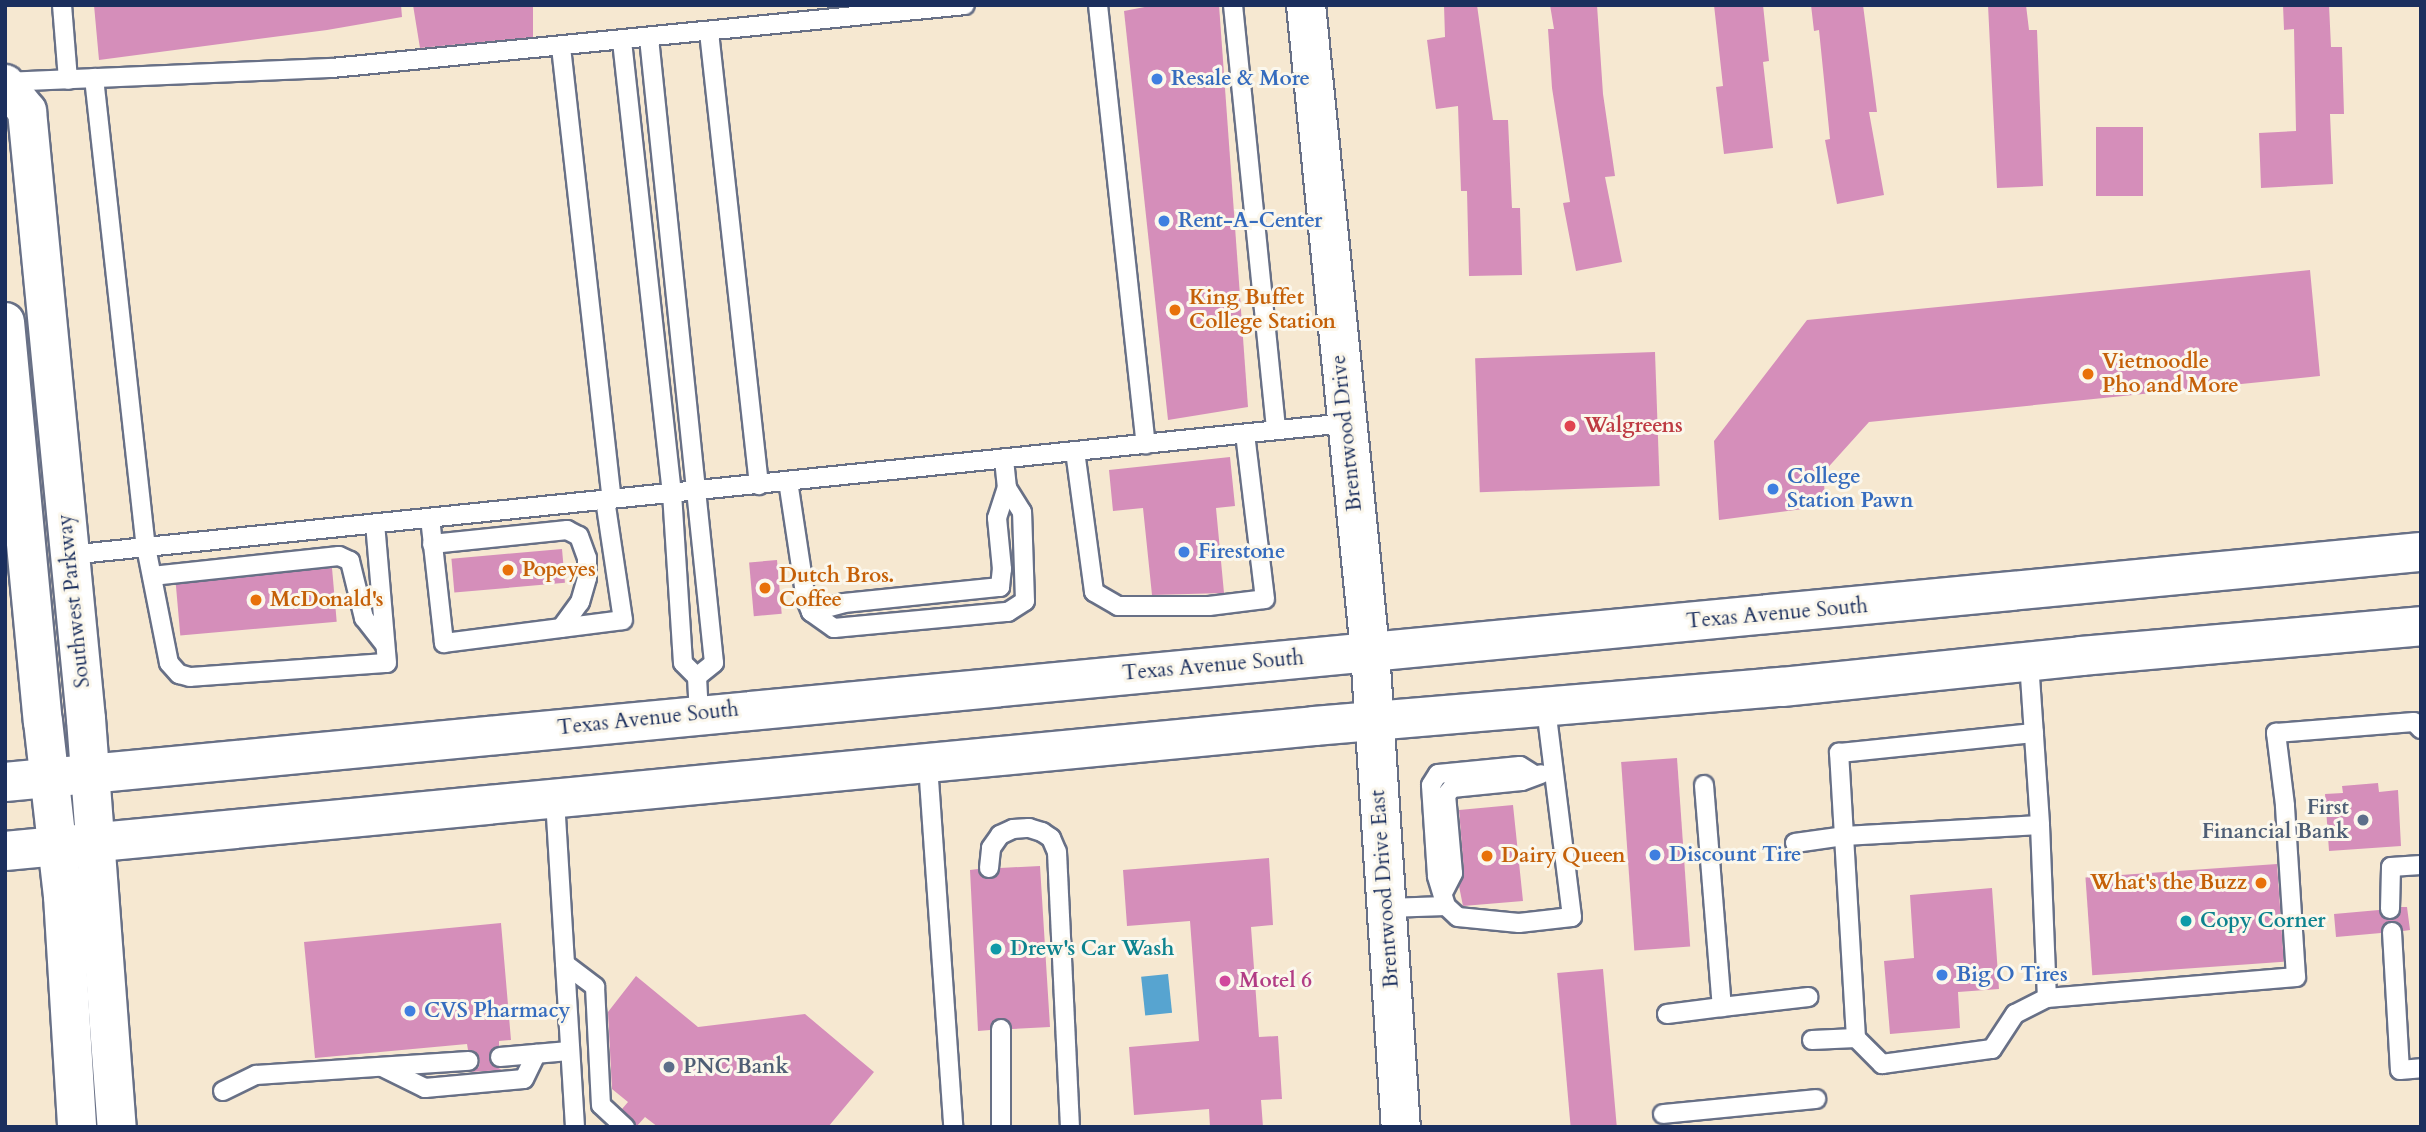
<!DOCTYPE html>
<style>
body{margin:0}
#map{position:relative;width:2426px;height:1132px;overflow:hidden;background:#f6e8d1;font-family:Cardo,serif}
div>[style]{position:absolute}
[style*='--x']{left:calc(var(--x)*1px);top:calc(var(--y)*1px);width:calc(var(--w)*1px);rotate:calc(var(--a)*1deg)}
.water>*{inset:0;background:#57a4d0;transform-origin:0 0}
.building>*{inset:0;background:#d58eba;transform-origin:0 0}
.roads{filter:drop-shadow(2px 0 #687086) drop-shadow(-2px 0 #687086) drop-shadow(0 2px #687086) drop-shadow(0 -2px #687086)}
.lane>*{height:18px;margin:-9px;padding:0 9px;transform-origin:9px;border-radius:9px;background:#fff}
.secondary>*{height:38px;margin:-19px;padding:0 19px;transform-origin:19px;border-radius:19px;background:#fff}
.primary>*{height:38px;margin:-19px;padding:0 19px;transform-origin:19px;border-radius:19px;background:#fff}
.dots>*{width:19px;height:19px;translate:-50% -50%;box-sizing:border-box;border:4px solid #fbf7ec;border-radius:50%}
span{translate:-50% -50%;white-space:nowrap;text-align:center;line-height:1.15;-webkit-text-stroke:6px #fbf7ec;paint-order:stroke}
.shop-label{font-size:21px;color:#366cbe;font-weight:700}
.left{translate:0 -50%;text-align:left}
.food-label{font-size:21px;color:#c56008;font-weight:700}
.right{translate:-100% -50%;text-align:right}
.health-label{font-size:21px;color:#be3a42;font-weight:700}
.street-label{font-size:21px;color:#1b2f5e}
.service-label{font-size:21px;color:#4e5e75;font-weight:700}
.culture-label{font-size:21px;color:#0d838f;font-weight:700}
.hotel-label{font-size:21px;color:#b23c85;font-weight:700}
.frame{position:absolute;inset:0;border:7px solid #1b2f5e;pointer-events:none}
</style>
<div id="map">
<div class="water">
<div style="left:1168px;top:974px;width:39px;height:27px;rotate:84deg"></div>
</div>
<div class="building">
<div style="clip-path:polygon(94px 5px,401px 5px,402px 17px,327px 30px,99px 60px)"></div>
<div style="clip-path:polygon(413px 5px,533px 5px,533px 37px,420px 48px)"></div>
<div style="clip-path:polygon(1155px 5px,1219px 5px,1248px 407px,1168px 420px,1124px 11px)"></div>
<div style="clip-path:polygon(1444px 5px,1477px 5px,1493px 120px,1508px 120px,1512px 208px,1520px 208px,1522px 275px,1469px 276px,1467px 191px,1461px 191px,1458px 106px,1436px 109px,1427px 40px,1445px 37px)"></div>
<div style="clip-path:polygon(1550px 5px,1597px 5px,1603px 94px,1615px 176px,1605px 177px,1622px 262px,1576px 271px,1563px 203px,1570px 202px,1552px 88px,1548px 29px,1554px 29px)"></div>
<div style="clip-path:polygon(1714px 5px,1763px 5px,1769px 61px,1763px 62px,1773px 148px,1724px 154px,1716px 87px,1723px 86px)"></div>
<div style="clip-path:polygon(1811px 5px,1863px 5px,1877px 112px,1869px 112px,1884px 195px,1837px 204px,1825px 140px,1830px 139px,1819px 30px,1814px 31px)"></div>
<div style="clip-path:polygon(1988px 5px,2026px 5px,2029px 30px,2037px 30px,2043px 186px,1997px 188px)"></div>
<div style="clip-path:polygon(2283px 5px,2329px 5px,2331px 47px,2342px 47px,2344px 114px,2330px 114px,2333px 184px,2261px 188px,2259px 133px,2296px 131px,2294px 29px,2284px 30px)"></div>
<div style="left:2096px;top:127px;width:47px;height:69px"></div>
<div style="clip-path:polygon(2310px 270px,2320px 376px,1869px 422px,1823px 473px,1826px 506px,1719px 520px,1714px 441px,1807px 320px)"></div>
<div style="left:1655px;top:352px;width:134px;height:180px;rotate:88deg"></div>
<div style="clip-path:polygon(1230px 457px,1235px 506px,1216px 508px,1224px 593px,1152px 595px,1143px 508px,1113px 511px,1109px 470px)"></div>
<div style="left:562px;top:549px;width:34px;height:111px;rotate:85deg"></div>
<div style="left:777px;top:560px;width:54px;height:28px;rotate:85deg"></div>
<div style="left:332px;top:568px;width:54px;height:157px;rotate:85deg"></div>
<div style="left:1677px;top:758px;width:189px;height:56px;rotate:86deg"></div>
<div style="clip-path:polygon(2378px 783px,2379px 792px,2398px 790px,2401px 846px,2329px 851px,2325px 794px,2343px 793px,2342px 786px)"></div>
<div style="clip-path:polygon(1513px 805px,1523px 901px,1463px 906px,1459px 886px,1464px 872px,1459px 810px)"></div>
<div style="clip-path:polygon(1269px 858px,1273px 925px,1251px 927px,1259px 1037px,1278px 1036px,1282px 1099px,1261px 1100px,1263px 1127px,1210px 1127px,1209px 1109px,1134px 1115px,1129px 1047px,1199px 1041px,1190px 921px,1127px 926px,1123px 870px)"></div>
<div style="left:2277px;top:864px;width:98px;height:192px;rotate:86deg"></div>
<div style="clip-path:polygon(1040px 866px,1050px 1027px,1012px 1029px,1007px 1020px,1000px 1018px,992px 1023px,990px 1030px,978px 1031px,970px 870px,978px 869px,982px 877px,989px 879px,998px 875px,1000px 868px)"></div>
<div style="clip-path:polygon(1992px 888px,1999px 989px,1958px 992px,1960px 1028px,1890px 1034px,1884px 961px,1914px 958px,1910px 895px)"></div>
<div style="clip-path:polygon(2401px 907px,2407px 907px,2410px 930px,2403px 931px,2398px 922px,2391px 921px,2382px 926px,2381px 933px,2336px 937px,2334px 914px,2379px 910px,2384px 918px,2390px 920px,2399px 915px)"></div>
<div style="clip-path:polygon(501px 923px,511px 1040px,499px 1041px,499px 1046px,493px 1048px,489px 1057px,491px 1064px,502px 1070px,470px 1072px,479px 1067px,480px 1060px,475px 1051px,468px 1050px,467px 1044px,315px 1058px,304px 942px)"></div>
<div style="left:1603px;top:969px;width:159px;height:46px;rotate:85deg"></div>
<div style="clip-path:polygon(636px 976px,698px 1027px,805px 1014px,874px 1072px,828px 1127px,658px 1127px,645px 1117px,636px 1127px,622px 1109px,628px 1102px,612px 1089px,608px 1012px)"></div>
</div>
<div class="roads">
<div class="lane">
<div style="--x:62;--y:5;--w:75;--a:85.4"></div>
<div style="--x:1098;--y:5;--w:442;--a:83.8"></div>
<div style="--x:1233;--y:5;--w:426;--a:84.2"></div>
<div style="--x:709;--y:32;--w:456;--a:83.7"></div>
<div style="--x:649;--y:38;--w:628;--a:84.06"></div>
<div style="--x:714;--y:663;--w:22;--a:141"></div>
<div style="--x:622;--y:41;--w:455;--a:83.7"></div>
<div style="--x:672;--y:493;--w:170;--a:86.3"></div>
<div style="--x:683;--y:663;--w:20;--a:45"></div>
<div style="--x:697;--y:677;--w:37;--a:87"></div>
<div style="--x:561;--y:47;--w:455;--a:83.6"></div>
<div style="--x:94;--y:78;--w:472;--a:83.7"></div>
<div style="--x:146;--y:547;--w:118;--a:78.8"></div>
<div style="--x:169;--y:663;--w:15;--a:48"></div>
<div style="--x:179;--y:674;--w:11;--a:15"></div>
<div style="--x:190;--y:677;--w:197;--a:-4.1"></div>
<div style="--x:387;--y:663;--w:140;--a:-94.9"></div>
<div style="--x:6;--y:82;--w:326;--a:-2.5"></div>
<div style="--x:332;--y:68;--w:636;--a:-5.68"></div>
<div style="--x:1075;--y:451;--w:142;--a:82.3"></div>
<div style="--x:1094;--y:592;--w:28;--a:30"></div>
<div style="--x:1118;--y:606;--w:91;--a:0"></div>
<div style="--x:1209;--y:606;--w:56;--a:-7.1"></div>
<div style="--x:1265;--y:599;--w:166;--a:-96.9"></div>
<div style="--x:788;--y:481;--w:120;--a:81.4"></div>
<div style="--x:806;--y:600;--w:13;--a:67"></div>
<div style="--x:811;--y:612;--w:28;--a:35"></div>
<div style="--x:834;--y:628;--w:175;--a:-5.3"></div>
<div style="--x:1008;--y:612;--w:20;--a:-33"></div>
<div style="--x:1025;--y:601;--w:89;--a:-91.9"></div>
<div style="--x:1022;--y:512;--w:28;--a:-122"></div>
<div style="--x:430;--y:518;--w:126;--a:83.6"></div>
<div style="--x:444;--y:643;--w:180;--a:-7.3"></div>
<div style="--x:623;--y:620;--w:121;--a:-98.5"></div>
<div style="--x:432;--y:544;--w:136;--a:-5.9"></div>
<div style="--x:567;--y:530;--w:13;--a:27"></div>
<div style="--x:579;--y:536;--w:23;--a:70"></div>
<div style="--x:587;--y:558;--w:20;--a:90"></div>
<div style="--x:587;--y:578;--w:25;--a:106"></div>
<div style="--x:580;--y:602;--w:32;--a:126"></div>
<div style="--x:69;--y:555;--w:1284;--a:-5.9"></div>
<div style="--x:152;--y:576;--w:188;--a:-6.1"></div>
<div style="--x:339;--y:556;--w:12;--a:24"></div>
<div style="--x:350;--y:561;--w:59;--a:76.2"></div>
<div style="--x:364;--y:618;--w:34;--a:52"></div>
<div style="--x:811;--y:612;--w:34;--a:-15"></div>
<div style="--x:844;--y:603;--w:157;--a:-5.9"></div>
<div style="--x:1000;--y:587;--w:18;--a:-84"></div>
<div style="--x:1002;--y:569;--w:51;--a:-95.6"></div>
<div style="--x:997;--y:518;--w:32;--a:-72"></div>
<div style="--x:1007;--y:488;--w:30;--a:-96"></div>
<div style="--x:2029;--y:662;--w:163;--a:86.1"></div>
<div style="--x:2040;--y:825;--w:173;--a:87.7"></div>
<div style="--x:2047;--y:998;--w:250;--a:-4.8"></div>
<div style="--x:2296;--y:977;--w:172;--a:-93.7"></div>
<div style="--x:2285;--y:805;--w:73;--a:-97.1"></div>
<div style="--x:2276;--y:733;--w:138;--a:-4.6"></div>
<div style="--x:2414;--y:722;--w:10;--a:45"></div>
<div style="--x:928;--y:765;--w:363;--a:86"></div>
<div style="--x:1704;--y:785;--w:223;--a:85.4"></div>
<div style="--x:1722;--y:1007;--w:87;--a:-6.6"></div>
<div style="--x:555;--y:800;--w:328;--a:86.5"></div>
<div style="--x:1795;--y:843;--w:49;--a:-8.1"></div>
<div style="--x:1844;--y:836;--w:196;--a:-3.2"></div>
<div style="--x:989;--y:868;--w:20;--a:-84"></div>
<div style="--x:991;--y:848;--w:16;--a:-55"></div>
<div style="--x:1000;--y:835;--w:14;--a:-25"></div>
<div style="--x:1013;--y:829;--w:16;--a:-4"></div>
<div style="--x:1029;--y:828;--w:14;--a:17"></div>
<div style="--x:1042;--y:832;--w:11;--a:34"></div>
<div style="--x:1051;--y:838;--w:15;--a:67"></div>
<div style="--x:1057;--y:852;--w:275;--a:87.3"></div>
<div style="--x:1444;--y:891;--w:20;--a:-63"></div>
<div style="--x:1453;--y:873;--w:78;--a:-95.1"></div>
<div style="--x:1446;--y:795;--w:9;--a:-49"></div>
<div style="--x:1452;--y:788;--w:70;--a:-5.7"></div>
<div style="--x:1522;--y:781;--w:20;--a:-20"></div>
<div style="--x:1446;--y:906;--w:31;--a:-107"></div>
<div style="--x:1437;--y:876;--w:91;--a:-93.8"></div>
<div style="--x:1431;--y:785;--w:13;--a:-58"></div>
<div style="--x:1438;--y:774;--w:82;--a:-5.6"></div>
<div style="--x:1520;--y:766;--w:15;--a:32"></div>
<div style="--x:1387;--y:908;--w:59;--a:-1.9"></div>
<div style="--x:1446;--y:906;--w:16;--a:43"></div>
<div style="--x:1458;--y:917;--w:61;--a:5.6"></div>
<div style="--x:1519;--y:923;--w:53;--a:-6.5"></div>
<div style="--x:1572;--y:917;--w:212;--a:-97.1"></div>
<div style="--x:2390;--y:909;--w:42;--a:-88.6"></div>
<div style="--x:2391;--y:867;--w:30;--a:-4"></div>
<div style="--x:2392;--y:932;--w:138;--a:86.7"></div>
<div style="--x:2400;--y:1070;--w:21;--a:-5"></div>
<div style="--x:565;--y:964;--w:38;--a:37"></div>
<div style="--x:595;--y:987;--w:118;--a:87.1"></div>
<div style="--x:601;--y:1105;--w:33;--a:43"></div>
<div style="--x:1667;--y:1014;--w:55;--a:-7.3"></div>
<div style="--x:1001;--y:1029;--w:98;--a:90"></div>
<div style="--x:1856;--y:1038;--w:286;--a:-93.4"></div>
<div style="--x:1839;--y:753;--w:196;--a:-5.9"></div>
<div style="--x:1812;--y:1040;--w:44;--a:-2.6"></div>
<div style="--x:1856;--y:1038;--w:37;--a:45"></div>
<div style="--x:1882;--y:1064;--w:111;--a:-7.8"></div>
<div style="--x:1992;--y:1049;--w:42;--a:-56.7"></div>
<div style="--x:2015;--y:1014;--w:36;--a:-27"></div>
<div style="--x:500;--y:1057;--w:69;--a:-5"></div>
<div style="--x:382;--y:1067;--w:48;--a:26"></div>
<div style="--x:425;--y:1088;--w:99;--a:-5.2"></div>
<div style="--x:524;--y:1079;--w:28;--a:-64"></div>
<div style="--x:223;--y:1091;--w:37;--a:-26"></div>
<div style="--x:256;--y:1075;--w:213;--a:-3.8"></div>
<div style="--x:1663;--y:1114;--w:154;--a:-5.6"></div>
</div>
<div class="secondary">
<div style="--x:1306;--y:5;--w:649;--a:84.34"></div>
<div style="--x:1370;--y:651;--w:477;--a:86.3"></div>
<div style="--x:5;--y:84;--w:35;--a:51"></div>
<div style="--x:27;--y:111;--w:611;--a:84.46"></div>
<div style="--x:86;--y:719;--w:409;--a:85.7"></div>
<div style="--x:5;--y:322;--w:401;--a:84.6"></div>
<div style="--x:43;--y:721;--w:176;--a:83.5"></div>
<div style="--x:63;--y:896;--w:231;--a:86.5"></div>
</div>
<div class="primary">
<div style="--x:5;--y:782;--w:2427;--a:-5.44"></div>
<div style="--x:5;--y:851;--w:1315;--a:-5.45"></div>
<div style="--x:1314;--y:726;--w:470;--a:-4.8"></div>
<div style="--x:1782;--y:687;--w:301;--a:-5.9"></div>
<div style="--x:2081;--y:656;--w:341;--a:-5"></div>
</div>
</div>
<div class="dots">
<div style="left:1157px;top:79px;background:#3f7fe0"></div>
<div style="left:1164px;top:221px;background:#3f7fe0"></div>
<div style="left:1175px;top:310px;background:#e8710a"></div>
<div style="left:2088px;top:374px;background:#e8710a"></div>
<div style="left:1570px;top:426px;background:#e0444e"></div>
<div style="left:1773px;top:489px;background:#3f7fe0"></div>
<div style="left:1184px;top:552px;background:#3f7fe0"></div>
<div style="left:508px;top:570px;background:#e8710a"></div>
<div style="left:765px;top:588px;background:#e8710a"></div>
<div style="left:256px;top:600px;background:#e8710a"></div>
<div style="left:2363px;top:820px;background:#5c6f8a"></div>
<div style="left:1655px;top:855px;background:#3f7fe0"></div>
<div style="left:1487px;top:856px;background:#e8710a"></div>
<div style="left:2261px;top:883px;background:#e8710a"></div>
<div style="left:2186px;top:921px;background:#0f9aa8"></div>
<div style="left:996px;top:949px;background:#0f9aa8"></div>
<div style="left:1942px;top:975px;background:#3f7fe0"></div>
<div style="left:1225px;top:981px;background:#d1479c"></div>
<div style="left:410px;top:1011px;background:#3f7fe0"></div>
<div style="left:669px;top:1067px;background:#5c6f8a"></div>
</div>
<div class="shop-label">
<span class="left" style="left:1171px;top:79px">Resale &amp; More</span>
<span class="left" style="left:1178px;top:221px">Rent-A-Center</span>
<span class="left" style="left:1787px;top:489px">College<br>Station Pawn</span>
<span class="left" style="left:1198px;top:552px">Firestone</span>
<span class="left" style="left:1669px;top:855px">Discount Tire</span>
<span class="left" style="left:1956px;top:975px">Big O Tires</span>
<span class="left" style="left:424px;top:1011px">CVS Pharmacy</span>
</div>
<div class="food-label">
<span class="left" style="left:1189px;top:310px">King Buffet<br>College Station</span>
<span class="left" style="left:2102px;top:374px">Vietnoodle<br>Pho and More</span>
<span class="left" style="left:522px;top:570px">Popeyes</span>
<span class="left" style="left:779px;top:588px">Dutch Bros.<br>Coffee</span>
<span class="left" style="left:270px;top:600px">McDonald's</span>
<span class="left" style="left:1501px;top:856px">Dairy Queen</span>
<span class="right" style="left:2247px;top:883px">What's the Buzz</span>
</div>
<div class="health-label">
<span class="left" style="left:1584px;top:426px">Walgreens</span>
</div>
<div class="street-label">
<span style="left:1347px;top:433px;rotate:-96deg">Brentwood Drive</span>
<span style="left:74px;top:601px;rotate:-96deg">Southwest Parkway</span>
<span style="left:1777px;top:614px;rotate:-5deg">Texas Avenue South</span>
<span style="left:1213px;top:666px;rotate:-5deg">Texas Avenue South</span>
<span style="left:648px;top:719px;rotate:-6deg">Texas Avenue South</span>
<span style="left:1385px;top:889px;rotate:-94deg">Brentwood Drive East</span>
</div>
<div class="service-label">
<span class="right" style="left:2349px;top:820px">First<br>Financial Bank</span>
<span class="left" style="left:683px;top:1067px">PNC Bank</span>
</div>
<div class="culture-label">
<span class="left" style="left:2200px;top:921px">Copy Corner</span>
<span class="left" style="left:1010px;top:949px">Drew's Car Wash</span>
</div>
<div class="hotel-label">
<span class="left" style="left:1239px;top:981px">Motel 6</span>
</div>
<div class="frame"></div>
</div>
